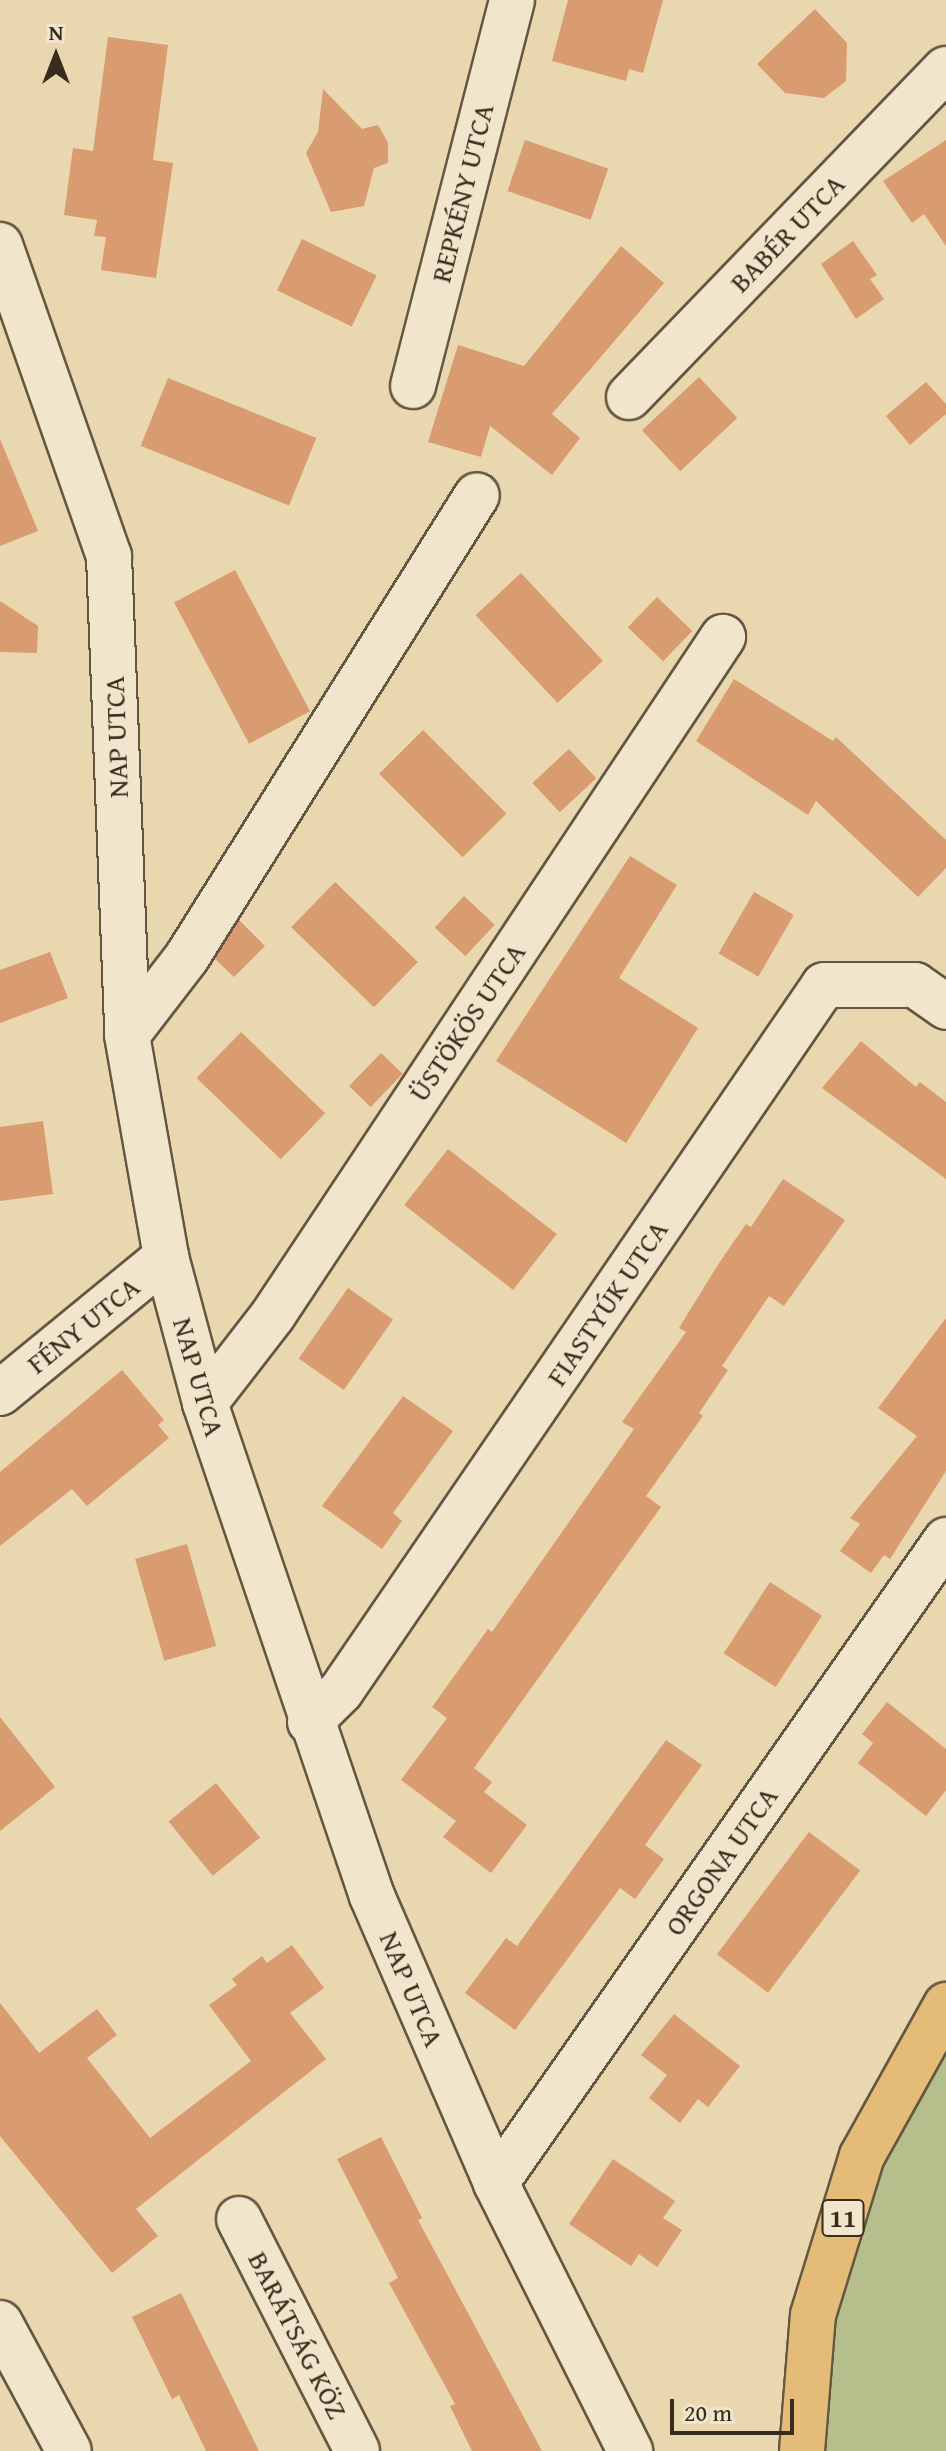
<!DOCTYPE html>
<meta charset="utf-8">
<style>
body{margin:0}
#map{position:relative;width:946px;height:2451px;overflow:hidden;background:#e9d7b0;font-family:"Gentium Book Plus",serif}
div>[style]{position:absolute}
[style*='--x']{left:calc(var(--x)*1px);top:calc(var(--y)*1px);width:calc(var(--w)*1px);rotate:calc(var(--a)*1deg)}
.green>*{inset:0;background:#b6be8b}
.building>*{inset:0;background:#d99b70;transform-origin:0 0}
.roads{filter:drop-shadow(2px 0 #645742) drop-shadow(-2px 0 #645742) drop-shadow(0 2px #645742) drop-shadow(0 -2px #645742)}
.minor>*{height:44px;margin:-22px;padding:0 22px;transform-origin:22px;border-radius:22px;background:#f1e5cc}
.major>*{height:44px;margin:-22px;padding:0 22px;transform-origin:22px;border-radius:22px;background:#e4bc78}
span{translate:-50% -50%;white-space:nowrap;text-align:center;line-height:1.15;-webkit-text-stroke:6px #f1e5cc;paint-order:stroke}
.shield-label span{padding:2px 6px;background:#f1e5cc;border:2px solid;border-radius:6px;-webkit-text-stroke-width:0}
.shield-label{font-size:26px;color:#372c1d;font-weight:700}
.street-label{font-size:28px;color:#372c1d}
.north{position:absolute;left:16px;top:16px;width:80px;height:80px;-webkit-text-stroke:6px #f1e5cc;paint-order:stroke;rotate:0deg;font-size:22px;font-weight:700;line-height:32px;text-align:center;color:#372c1d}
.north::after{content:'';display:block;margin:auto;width:28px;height:36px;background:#372c1d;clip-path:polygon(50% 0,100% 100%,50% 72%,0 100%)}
.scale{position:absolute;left:670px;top:2399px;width:124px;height:36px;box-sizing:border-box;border:4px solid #372c1d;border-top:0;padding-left:10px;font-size:24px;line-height:28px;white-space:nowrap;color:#372c1d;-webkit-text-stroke:6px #f1e5cc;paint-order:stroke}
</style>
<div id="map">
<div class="green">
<div style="clip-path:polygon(946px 2005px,946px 2451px,802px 2451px,813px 2315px)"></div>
</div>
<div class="building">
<div style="clip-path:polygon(568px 0,663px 0,643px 73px,629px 69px,626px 81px,552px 61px)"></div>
<div style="clip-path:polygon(815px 9px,847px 43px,846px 81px,824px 98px,785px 93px,757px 64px)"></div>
<div style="clip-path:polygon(108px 37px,168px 45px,153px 160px,173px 163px,156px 278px,101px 270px,106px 237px,94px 236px,97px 220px,64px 215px,73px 148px,93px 151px)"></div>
<div style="clip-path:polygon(323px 89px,362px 129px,378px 125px,388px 143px,388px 163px,374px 168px,364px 206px,331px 212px,306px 153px,318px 132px)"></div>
<div style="left:525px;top:140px;width:88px;height:54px;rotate:19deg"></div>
<div style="clip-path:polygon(946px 140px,946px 246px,924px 214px,912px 223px,883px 181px)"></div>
<div style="left:302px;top:239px;width:83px;height:57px;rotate:26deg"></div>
<div style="clip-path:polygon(853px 241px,877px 275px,870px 279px,884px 299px,856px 319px,821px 264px)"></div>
<div style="clip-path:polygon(621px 246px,664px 283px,552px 414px,580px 438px,552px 475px,490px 426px,481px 457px,428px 442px,458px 345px,524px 366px)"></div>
<div style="left:699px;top:377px;width:56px;height:78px;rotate:47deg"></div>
<div style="left:168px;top:378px;width:160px;height:73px;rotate:22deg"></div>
<div style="clip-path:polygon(926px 382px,946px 404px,946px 414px,910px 445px,886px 416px)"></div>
<div style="clip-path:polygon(0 439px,38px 531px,0 546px)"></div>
<div style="left:235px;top:570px;width:160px;height:69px;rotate:62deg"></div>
<div style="left:521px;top:573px;width:120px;height:62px;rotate:47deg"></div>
<div style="left:657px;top:597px;width:49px;height:42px;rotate:44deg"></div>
<div style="clip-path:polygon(0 601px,38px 626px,37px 653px,0 652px)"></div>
<div style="clip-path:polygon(734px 679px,833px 741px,836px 737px,946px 840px,946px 868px,918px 897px,816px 801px,808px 815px,696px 741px)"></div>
<div style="left:423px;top:730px;width:118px;height:62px;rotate:45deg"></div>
<div style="left:569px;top:749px;width:40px;height:50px;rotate:47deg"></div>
<div style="clip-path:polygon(630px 856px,677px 885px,619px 978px,698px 1028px,626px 1143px,496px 1061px)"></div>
<div style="left:335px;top:882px;width:115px;height:63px;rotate:44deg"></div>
<div style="left:754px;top:892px;width:46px;height:71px;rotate:30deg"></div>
<div style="left:464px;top:896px;width:42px;height:43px;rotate:43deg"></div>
<div style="clip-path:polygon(239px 920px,265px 946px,234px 977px,215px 959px)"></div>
<div style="clip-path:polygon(50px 952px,68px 998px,0 1023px,0 970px)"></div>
<div style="left:241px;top:1032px;width:117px;height:64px;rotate:44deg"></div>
<div style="clip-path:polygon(861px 1041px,916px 1087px,920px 1082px,946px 1102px,946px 1179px,822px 1088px)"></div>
<div style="left:381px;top:1053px;width:30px;height:46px;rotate:44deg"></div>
<div style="clip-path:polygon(43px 1121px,53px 1194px,0 1201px,0 1127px)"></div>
<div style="left:448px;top:1149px;width:138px;height:71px;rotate:38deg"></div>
<div style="clip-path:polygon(783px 1179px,845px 1220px,784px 1306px,769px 1296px,722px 1366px,728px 1370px,699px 1413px,703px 1416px,646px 1496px,661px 1507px,474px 1768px,492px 1782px,484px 1792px,527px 1825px,491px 1873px,443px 1837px,456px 1821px,401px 1780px,447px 1718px,432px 1707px,488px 1629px,492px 1632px,634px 1429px,622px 1422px,686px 1332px,679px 1328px,719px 1263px,746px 1224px,751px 1227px)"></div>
<div style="left:348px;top:1288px;width:55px;height:86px;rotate:35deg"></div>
<div style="clip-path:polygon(946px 1318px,946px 1471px,890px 1559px,884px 1555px,871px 1573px,840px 1551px,860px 1524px,850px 1518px,917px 1436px,878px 1408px)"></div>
<div style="clip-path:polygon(122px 1370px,164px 1420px,158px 1425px,169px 1438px,87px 1506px,72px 1489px,0 1546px,0 1472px)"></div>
<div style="clip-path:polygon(403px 1396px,453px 1431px,393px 1513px,402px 1521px,382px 1549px,322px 1506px)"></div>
<div style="left:187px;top:1544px;width:106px;height:54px;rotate:74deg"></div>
<div style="left:770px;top:1582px;width:62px;height:85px;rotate:33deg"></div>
<div style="clip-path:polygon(887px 1702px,946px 1749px,946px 1790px,926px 1816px,858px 1763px,873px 1743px,862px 1734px)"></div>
<div style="clip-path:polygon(0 1717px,55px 1787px,0 1831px)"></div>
<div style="clip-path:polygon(666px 1740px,702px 1765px,645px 1845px,664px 1859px,635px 1899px,620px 1888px,515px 2030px,465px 1993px,506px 1938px,517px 1946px)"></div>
<div style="left:216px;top:1783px;width:70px;height:61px;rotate:51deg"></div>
<div style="left:809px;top:1832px;width:64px;height:153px;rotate:37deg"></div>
<div style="clip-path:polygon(292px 1945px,324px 1988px,290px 2013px,326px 2059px,136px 2209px,158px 2236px,112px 2273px,0 2136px,0 2003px,39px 2053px,97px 2009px,117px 2035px,87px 2058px,150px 2138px,251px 2061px,209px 2005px,237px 1985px,232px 1979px,262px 1956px,267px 1963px)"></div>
<div style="clip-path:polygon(674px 2014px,740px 2066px,708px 2107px,698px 2099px,680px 2123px,649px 2098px,667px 2075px,641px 2055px)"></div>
<div style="clip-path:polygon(381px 2137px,422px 2218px,418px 2220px,542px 2451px,472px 2451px,450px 2406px,455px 2404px,389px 2283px,398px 2278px,337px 2159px)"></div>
<div style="clip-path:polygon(613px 2159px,675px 2201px,663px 2218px,682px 2230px,657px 2267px,639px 2254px,631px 2266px,569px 2224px)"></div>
<div style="clip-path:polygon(181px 2293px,259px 2451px,206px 2451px,179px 2395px,172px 2399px,132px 2317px)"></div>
</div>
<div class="roads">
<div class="minor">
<div style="--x:0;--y:245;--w:330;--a:70.7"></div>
<div style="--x:109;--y:556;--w:479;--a:87.8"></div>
<div style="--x:127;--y:1035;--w:225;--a:80"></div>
<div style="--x:166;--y:1257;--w:151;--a:75"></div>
<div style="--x:205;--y:1403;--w:521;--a:71.29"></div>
<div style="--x:372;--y:1896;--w:313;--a:66.6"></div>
<div style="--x:496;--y:2183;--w:300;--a:63.4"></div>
<div style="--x:413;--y:386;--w:398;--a:-75.6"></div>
<div style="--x:629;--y:397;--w:456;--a:-46"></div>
<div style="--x:127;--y:1035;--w:98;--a:-52.4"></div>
<div style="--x:187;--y:957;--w:545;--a:-57.88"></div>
<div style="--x:0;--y:1393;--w:215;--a:-39.3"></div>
<div style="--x:205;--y:1403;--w:111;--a:-52.3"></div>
<div style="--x:273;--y:1315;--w:814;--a:-56.43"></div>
<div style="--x:310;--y:1722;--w:44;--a:-45"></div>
<div style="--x:341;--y:1691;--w:855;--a:-55.62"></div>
<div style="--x:824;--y:985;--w:91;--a:0"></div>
<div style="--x:915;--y:985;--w:38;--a:35"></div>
<div style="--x:496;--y:2183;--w:785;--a:-55.01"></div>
<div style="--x:239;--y:2219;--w:260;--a:63"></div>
<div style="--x:0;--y:2323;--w:145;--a:61.7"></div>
</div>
<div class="major">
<div style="--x:802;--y:2451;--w:136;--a:-85.4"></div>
<div style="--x:813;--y:2315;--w:166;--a:-72.9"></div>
<div style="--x:862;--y:2156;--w:173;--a:-60.9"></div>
</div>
</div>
<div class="shield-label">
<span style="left:843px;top:2218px">11</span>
</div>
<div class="street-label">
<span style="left:462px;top:193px;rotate:-76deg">REPKÉNY UTCA</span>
<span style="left:787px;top:233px;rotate:-46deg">BABÉR UTCA</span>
<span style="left:116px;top:737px;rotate:-92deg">NAP UTCA</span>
<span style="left:467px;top:1022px;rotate:-56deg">ÜSTÖKÖS UTCA</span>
<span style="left:607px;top:1303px;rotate:-56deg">FIASTYÚK UTCA</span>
<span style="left:83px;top:1325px;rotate:-39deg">FÉNY UTCA</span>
<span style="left:199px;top:1377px;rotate:74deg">NAP UTCA</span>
<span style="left:721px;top:1861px;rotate:-55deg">ORGONA UTCA</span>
<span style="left:412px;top:1989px;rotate:67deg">NAP UTCA</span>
<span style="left:298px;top:2335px;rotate:63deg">BARÁTSÁG KÖZ</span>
</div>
<div class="north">N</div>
<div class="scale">20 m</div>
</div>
